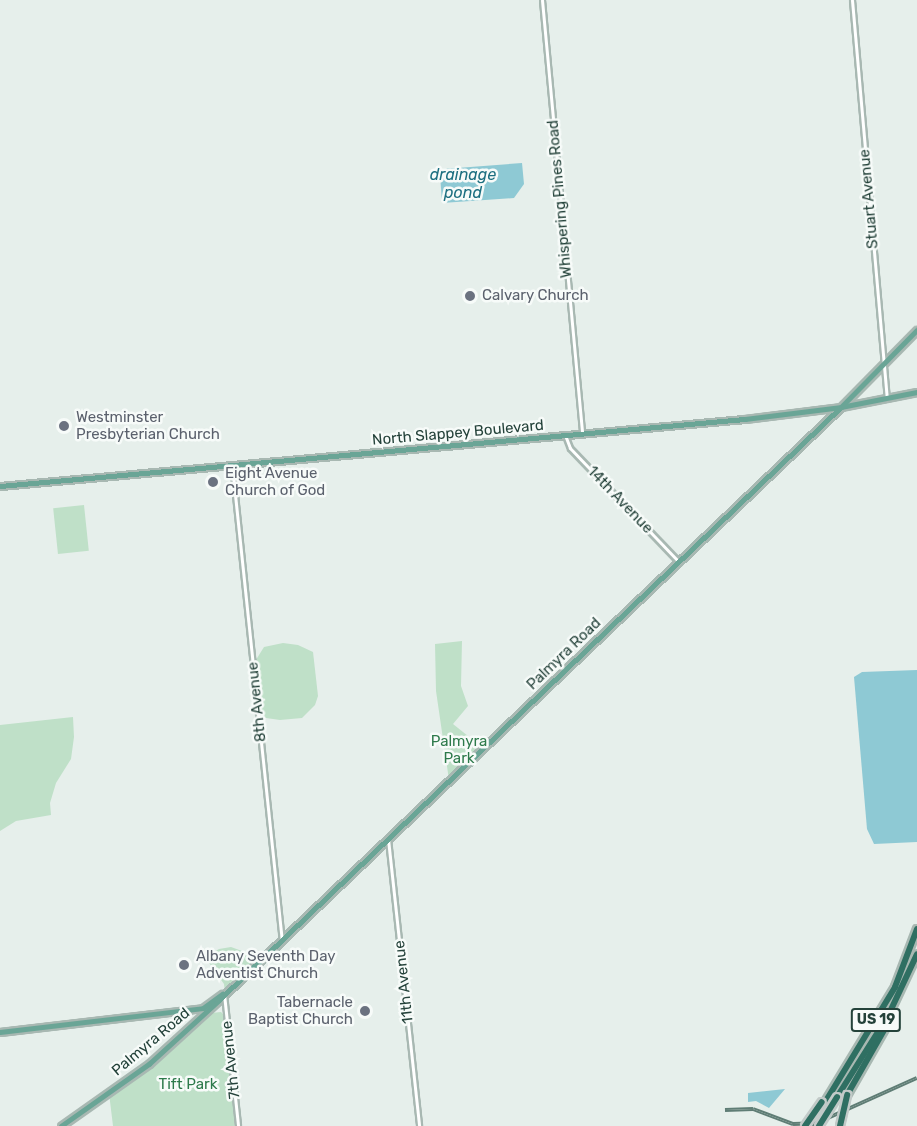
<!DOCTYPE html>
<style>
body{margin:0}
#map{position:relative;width:917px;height:1126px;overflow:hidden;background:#e6efeb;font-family:Rubik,sans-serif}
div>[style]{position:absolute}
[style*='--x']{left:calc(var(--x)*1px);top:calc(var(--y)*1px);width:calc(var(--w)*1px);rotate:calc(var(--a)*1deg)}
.green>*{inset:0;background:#bfe0c8;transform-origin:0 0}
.water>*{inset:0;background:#8ec9d4}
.roads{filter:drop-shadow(2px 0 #a8b8b2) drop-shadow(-2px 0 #a8b8b2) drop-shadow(0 2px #a8b8b2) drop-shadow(0 -2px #a8b8b2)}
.minor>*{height:3px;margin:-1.5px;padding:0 1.5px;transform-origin:1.5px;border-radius:1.5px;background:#fff}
.major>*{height:4.5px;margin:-2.25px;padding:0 2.25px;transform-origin:2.25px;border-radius:2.25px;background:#6aa596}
.highway>*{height:6px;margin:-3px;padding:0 3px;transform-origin:3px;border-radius:3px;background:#2f6f62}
.rail>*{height:4px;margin-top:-2px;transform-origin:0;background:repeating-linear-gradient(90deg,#f7fbf9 0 4.5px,#5f7d75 0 9px);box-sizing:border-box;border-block:2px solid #5f7d75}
.bridges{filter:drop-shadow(2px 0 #c2cac8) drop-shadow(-2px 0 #c2cac8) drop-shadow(0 2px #c2cac8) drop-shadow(0 -2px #c2cac8)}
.highway-bridge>*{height:6px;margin:-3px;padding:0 3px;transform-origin:3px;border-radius:3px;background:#2f6f62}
.dots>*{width:16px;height:16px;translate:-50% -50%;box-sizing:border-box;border:3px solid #f7fbf9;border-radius:50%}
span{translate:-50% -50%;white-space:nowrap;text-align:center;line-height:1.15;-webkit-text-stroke:5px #f7fbf9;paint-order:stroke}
.shield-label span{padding:2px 4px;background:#f7fbf9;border:2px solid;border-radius:4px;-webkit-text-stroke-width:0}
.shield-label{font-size:14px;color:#24423a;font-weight:700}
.street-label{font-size:15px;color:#24423a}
.worship-label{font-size:15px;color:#5b616d}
.left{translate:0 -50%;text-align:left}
.right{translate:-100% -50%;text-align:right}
.park-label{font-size:15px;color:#2d7a4b}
.water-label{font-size:16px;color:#1c6f80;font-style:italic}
</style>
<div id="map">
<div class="green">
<div style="left:84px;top:505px;width:46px;height:31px;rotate:84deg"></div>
<div style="clip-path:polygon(462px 641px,461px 686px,468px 706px,453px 724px,483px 748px,449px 780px,436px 691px,435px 644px)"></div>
<div style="clip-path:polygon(283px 643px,298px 645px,313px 652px,318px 696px,315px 705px,302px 718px,280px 720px,259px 717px,254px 663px,264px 647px)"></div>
<div style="clip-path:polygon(73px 717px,74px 737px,71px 759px,56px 783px,50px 803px,51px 815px,16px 821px,0 831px,0 725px)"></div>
<div style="clip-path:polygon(231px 947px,242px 951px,256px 964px,225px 993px,224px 984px,205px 957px,219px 949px)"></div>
<div style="clip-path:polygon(221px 1012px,224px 1015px,235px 1126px,113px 1126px,109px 1093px,149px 1064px,188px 1028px,211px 1013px)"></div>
</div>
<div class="water">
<div style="clip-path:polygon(522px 163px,524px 184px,514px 198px,442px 203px,440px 174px,444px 169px)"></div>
<div style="clip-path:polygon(917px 670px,917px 842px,874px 844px,867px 829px,854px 677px,862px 672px)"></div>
<div style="clip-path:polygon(785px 1089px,769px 1108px,756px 1101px,748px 1102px,748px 1093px)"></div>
</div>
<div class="roads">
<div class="minor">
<div style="--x:542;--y:0;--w:435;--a:84.7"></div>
<div style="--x:852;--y:0;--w:400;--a:85"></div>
<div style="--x:565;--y:435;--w:14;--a:69"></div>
<div style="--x:570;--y:448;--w:158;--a:46.3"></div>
<div style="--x:232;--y:466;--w:475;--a:84"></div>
<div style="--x:388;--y:839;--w:289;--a:83.8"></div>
<div style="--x:224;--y:994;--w:133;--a:83.9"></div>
</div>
<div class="major">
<div style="--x:0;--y:486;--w:748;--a:-5.14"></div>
<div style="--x:745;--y:419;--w:97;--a:-7.1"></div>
<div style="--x:841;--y:407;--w:77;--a:-11.2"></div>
<div style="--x:0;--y:1032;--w:204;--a:-6.7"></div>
<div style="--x:203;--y:1008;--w:24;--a:-36"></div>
<div style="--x:61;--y:1126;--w:108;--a:-35.2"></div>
<div style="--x:149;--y:1064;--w:95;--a:-42.4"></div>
<div style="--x:219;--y:1000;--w:859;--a:-43.63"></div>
<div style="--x:841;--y:407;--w:108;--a:-45.4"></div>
</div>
<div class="highway">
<div style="--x:847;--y:1095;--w:81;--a:-60.3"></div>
<div style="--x:837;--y:1097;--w:96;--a:-57.8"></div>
<div style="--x:888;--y:1016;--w:68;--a:-64.9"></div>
<div style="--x:824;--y:1104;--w:137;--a:-58.7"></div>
<div style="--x:895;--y:987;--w:62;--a:-69.2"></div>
</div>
</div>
<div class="rail">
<div style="--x:725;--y:1110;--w:28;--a:-2"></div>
<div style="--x:753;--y:1109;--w:43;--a:20.6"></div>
<div style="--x:793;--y:1124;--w:24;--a:-2"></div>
<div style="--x:810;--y:1126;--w:117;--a:-24.2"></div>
</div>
<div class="bridges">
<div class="highway-bridge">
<div style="--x:805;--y:1126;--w:29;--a:-55"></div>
<div style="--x:819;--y:1126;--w:34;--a:-58"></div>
<div style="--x:840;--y:1126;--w:32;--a:-77"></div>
</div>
</div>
<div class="dots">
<div style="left:470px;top:296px;background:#6b7280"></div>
<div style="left:64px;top:426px;background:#6b7280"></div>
<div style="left:213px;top:482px;background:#6b7280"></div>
<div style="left:184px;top:965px;background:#6b7280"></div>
<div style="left:365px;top:1011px;background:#6b7280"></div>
</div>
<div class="shield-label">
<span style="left:876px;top:1020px">US 19</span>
</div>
<div class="street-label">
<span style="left:560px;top:199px;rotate:-95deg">Whispering Pines Road</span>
<span style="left:869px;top:199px;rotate:-95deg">Stuart Avenue</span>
<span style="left:458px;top:433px;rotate:-5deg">North Slappey Boulevard</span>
<span style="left:620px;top:500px;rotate:46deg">14th Avenue</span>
<span style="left:564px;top:654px;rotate:-44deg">Palmyra Road</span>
<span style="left:257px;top:702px;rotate:-96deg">8th Avenue</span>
<span style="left:404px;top:982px;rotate:-96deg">11th Avenue</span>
<span style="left:151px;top:1042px;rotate:-40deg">Palmyra Road</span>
<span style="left:231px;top:1060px;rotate:-96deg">7th Avenue</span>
</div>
<div class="worship-label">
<span class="left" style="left:482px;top:296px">Calvary Church</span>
<span class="left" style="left:76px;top:426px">Westminster<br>Presbyterian Church</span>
<span class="left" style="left:225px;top:482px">Eight Avenue<br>Church of God</span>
<span class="left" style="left:196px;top:965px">Albany Seventh Day<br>Adventist Church</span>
<span class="right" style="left:353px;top:1011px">Tabernacle<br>Baptist Church</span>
</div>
<div class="park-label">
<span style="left:459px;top:750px">Palmyra<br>Park</span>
<span style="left:188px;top:1085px">Tift Park</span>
</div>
<div class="water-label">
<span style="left:463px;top:184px">drainage<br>pond</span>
</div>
</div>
